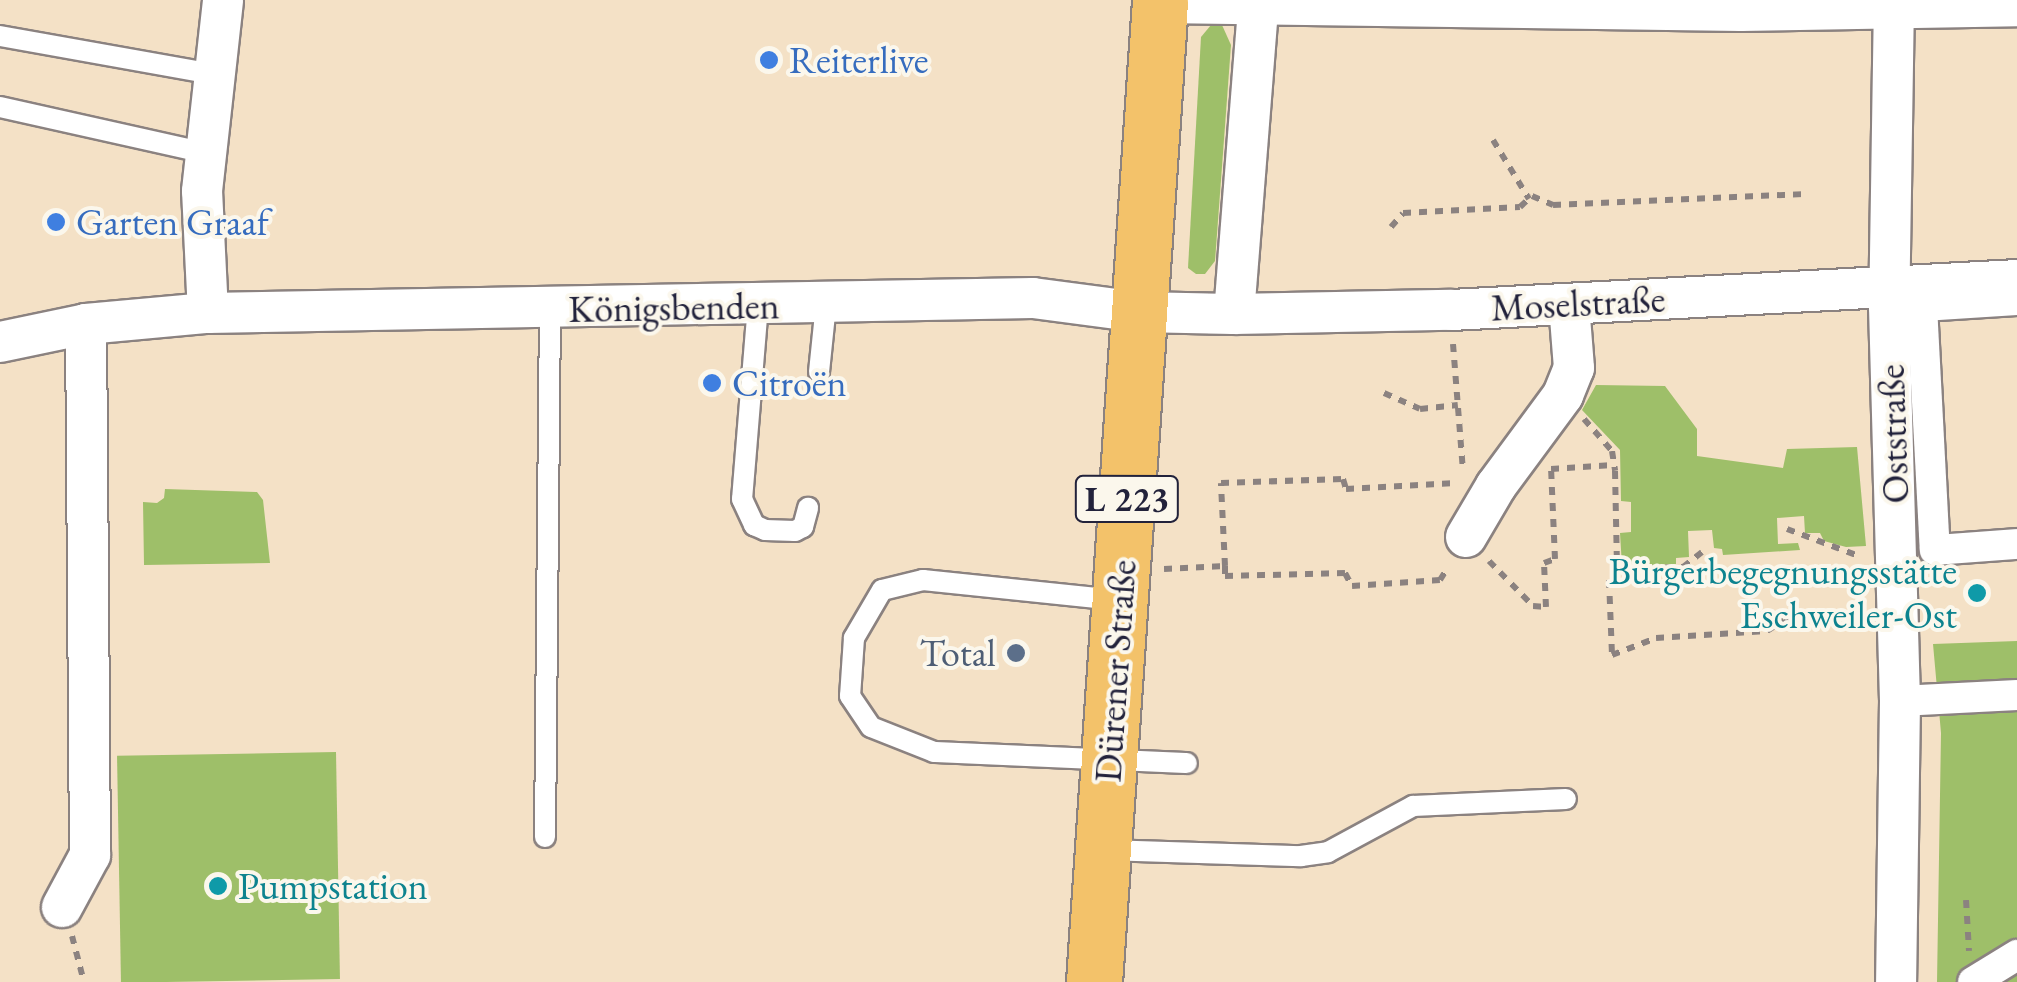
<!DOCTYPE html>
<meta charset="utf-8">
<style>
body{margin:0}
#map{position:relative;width:2017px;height:982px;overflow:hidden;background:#f4e1c6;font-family:"EB Garamond",serif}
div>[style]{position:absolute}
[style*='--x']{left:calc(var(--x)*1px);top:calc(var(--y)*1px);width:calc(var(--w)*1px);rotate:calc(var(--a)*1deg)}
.green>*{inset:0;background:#9ebf69;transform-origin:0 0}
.path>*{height:6px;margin-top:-3px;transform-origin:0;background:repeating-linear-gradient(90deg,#8b8280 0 8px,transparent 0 16px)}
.roads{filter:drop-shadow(2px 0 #8b8280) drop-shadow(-2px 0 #8b8280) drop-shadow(0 2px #8b8280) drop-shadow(0 -2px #8b8280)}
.service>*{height:20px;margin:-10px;padding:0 10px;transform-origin:10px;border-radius:10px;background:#fff}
.pedestrian>*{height:30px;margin:-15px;padding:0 15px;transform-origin:15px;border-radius:15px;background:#fff}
.minor>*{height:40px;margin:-20px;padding:0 20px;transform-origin:20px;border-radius:20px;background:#fff}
.primary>*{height:55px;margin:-27.5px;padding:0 27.5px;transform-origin:27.5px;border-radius:27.5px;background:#f3c26a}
.dots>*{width:28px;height:28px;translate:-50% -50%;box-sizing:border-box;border:5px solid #fbf7ec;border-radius:50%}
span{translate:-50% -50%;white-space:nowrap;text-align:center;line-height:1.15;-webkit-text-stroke:8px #fbf7ec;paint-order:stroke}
.shield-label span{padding:2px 8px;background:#fbf7ec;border:2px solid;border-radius:8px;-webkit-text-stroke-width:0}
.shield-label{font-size:35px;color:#22223b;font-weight:700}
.shop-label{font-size:38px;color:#366cbe}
.left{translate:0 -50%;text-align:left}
.street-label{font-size:38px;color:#22223b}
.culture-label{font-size:38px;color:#0d838f}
.right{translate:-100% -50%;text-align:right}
.service-label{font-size:38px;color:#4e5e75}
</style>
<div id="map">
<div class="green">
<div style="clip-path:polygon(1211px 25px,1222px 25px,1231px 45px,1215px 261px,1205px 274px,1196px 274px,1188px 268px,1201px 37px)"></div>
<div style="clip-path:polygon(1596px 385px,1665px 386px,1697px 429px,1697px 456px,1783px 468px,1787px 449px,1857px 447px,1866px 546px,1846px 547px,1824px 541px,1820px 533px,1805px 533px,1804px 516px,1777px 518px,1778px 544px,1798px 543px,1800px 550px,1723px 555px,1722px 549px,1714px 548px,1712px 530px,1688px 531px,1689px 557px,1676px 558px,1676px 564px,1622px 566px,1620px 533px,1631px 532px,1631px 502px,1621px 501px,1620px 450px,1582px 410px)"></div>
<div style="clip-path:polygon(165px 489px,257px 492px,263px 500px,270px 563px,144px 565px,143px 502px,157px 503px,164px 498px)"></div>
<div style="clip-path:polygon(2017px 641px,2017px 982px,1937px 982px,1941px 733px,1933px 644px)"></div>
<div style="left:336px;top:752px;width:227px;height:219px;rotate:89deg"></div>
</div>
<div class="path">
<div style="--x:1493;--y:140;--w:69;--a:58.6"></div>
<div style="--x:1391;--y:227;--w:18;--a:-49"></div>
<div style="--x:1403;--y:213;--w:117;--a:-2.9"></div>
<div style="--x:1520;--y:207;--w:16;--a:-43"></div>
<div style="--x:1532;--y:196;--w:23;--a:23"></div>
<div style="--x:1553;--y:205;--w:255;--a:-2.5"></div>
<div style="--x:1453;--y:344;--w:127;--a:85.5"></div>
<div style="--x:1384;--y:393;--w:39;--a:24"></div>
<div style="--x:1420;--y:409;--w:38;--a:-6"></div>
<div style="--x:1584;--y:419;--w:43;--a:48.8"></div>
<div style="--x:1612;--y:451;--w:20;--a:81"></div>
<div style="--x:1615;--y:471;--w:98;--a:88.8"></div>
<div style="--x:1617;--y:569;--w:14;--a:126"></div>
<div style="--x:1609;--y:580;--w:75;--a:87.7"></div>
<div style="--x:1612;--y:655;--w:47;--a:-21.1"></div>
<div style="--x:1656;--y:638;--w:111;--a:-3.6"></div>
<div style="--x:1767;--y:631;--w:20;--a:-33"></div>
<div style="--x:1784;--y:620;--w:78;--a:-2.2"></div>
<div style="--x:1787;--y:529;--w:77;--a:20.6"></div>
<div style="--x:1489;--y:561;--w:63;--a:45.6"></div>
<div style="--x:1533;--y:606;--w:13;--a:4"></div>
<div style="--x:1546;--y:607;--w:44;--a:-92.6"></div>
<div style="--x:1544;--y:563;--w:12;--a:-20"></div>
<div style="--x:1555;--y:559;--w:90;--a:-92.5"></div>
<div style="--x:1551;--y:469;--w:62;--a:-3.7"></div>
<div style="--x:1225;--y:566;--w:10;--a:90"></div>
<div style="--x:1225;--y:576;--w:120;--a:-1.4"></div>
<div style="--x:1345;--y:573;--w:15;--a:62"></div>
<div style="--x:1352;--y:586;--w:88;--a:-3.9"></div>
<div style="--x:1440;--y:580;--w:15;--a:-58"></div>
<div style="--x:1164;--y:569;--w:61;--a:-2.8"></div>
<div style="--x:1225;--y:566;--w:83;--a:-92.8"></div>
<div style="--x:1221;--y:483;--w:122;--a:-1.9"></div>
<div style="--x:1343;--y:479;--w:10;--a:73"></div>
<div style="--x:1346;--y:489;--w:110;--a:-3.1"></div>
<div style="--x:1617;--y:569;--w:66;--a:-1.7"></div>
<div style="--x:1683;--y:567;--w:24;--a:-38"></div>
<div style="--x:1966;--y:900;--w:51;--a:86.6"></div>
<div style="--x:72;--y:936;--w:48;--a:75.4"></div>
</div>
<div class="roads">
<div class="service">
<div style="--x:0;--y:36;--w:217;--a:10.1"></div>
<div style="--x:0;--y:107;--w:211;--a:12.6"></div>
<div style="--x:758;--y:305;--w:195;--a:94.7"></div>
<div style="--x:742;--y:499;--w:29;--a:65"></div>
<div style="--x:754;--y:525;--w:12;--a:24"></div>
<div style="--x:765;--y:530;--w:30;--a:2"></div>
<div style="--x:795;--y:531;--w:9;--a:-27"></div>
<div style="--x:803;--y:527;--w:20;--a:-75"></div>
<div style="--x:819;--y:372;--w:68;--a:-84.1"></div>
<div style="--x:1116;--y:600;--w:194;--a:-174.1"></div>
<div style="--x:923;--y:580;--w:42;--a:166.3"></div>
<div style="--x:882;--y:590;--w:56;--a:120.3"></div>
<div style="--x:854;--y:638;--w:58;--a:93.9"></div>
<div style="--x:850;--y:696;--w:37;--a:56"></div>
<div style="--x:871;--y:727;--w:68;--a:21.6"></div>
<div style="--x:934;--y:752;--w:253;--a:2.5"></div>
<div style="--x:545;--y:837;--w:528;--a:-89.46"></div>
<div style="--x:1105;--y:850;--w:196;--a:1.8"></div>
<div style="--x:1301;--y:856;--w:27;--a:-8"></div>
<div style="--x:1328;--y:852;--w:97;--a:-28.4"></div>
<div style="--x:1413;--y:806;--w:153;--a:-2.6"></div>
</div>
<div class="pedestrian">
<div style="--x:2017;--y:300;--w:95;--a:176.4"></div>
<div style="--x:1922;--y:306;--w:244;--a:87"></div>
<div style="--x:1935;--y:550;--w:82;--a:-4.2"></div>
<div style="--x:1900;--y:701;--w:117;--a:-2.9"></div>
<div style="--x:1973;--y:982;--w:52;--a:-31.5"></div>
</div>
<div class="minor">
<div style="--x:1894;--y:0;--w:307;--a:90.9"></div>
<div style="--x:1889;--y:307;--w:394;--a:88.4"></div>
<div style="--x:1900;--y:701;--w:281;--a:90.8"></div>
<div style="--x:1160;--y:3;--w:581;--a:0.79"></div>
<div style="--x:1741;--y:11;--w:276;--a:-1"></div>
<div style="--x:208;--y:313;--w:122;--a:-92.8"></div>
<div style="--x:202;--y:191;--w:192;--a:-83.7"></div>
<div style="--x:1234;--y:314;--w:307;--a:-85.5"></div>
<div style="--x:0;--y:342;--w:88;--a:-11.8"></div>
<div style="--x:86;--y:324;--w:122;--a:-5.2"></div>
<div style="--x:208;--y:313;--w:825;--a:-1.04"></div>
<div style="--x:1033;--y:298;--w:107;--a:7.5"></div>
<div style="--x:1139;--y:312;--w:95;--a:1.2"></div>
<div style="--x:1234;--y:314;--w:217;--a:-1.1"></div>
<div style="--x:1451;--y:310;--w:567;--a:-3.03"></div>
<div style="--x:1466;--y:537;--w:59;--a:-59.5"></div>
<div style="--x:1496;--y:486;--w:113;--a:-53.6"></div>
<div style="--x:1563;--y:395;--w:29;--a:-68"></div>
<div style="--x:1574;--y:368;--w:64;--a:-94.5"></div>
<div style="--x:62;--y:907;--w:59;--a:-61.7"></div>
<div style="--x:90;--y:855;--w:531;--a:-90.43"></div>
</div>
<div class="primary">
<div style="--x:1094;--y:982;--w:984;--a:-86.15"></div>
</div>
</div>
<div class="dots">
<div style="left:769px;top:60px;background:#3f7fe0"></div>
<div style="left:56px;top:222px;background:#3f7fe0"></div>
<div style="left:712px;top:383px;background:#3f7fe0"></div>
<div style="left:1977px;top:593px;background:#0f9aa8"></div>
<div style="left:1016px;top:653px;background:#5c6f8a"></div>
<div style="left:218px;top:886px;background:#0f9aa8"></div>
</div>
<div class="shield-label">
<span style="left:1127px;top:499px">L 223</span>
</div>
<div class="shop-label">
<span class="left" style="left:789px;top:60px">Reiterlive</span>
<span class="left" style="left:76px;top:222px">Garten Graaf</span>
<span class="left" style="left:732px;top:383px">Citroën</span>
</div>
<div class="street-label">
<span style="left:1578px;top:303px;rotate:-3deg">Moselstraße</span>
<span style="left:674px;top:307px;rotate:-1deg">Königsbenden</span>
<span style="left:1893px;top:434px;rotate:-92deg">Oststraße</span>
<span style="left:1115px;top:671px;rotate:-86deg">Dürener Straße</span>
</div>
<div class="culture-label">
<span class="right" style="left:1957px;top:593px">Bürgerbegegnungsstätte<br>Eschweiler-Ost</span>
<span class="left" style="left:238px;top:886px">Pumpstation</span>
</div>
<div class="service-label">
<span class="right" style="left:996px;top:653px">Total</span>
</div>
</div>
